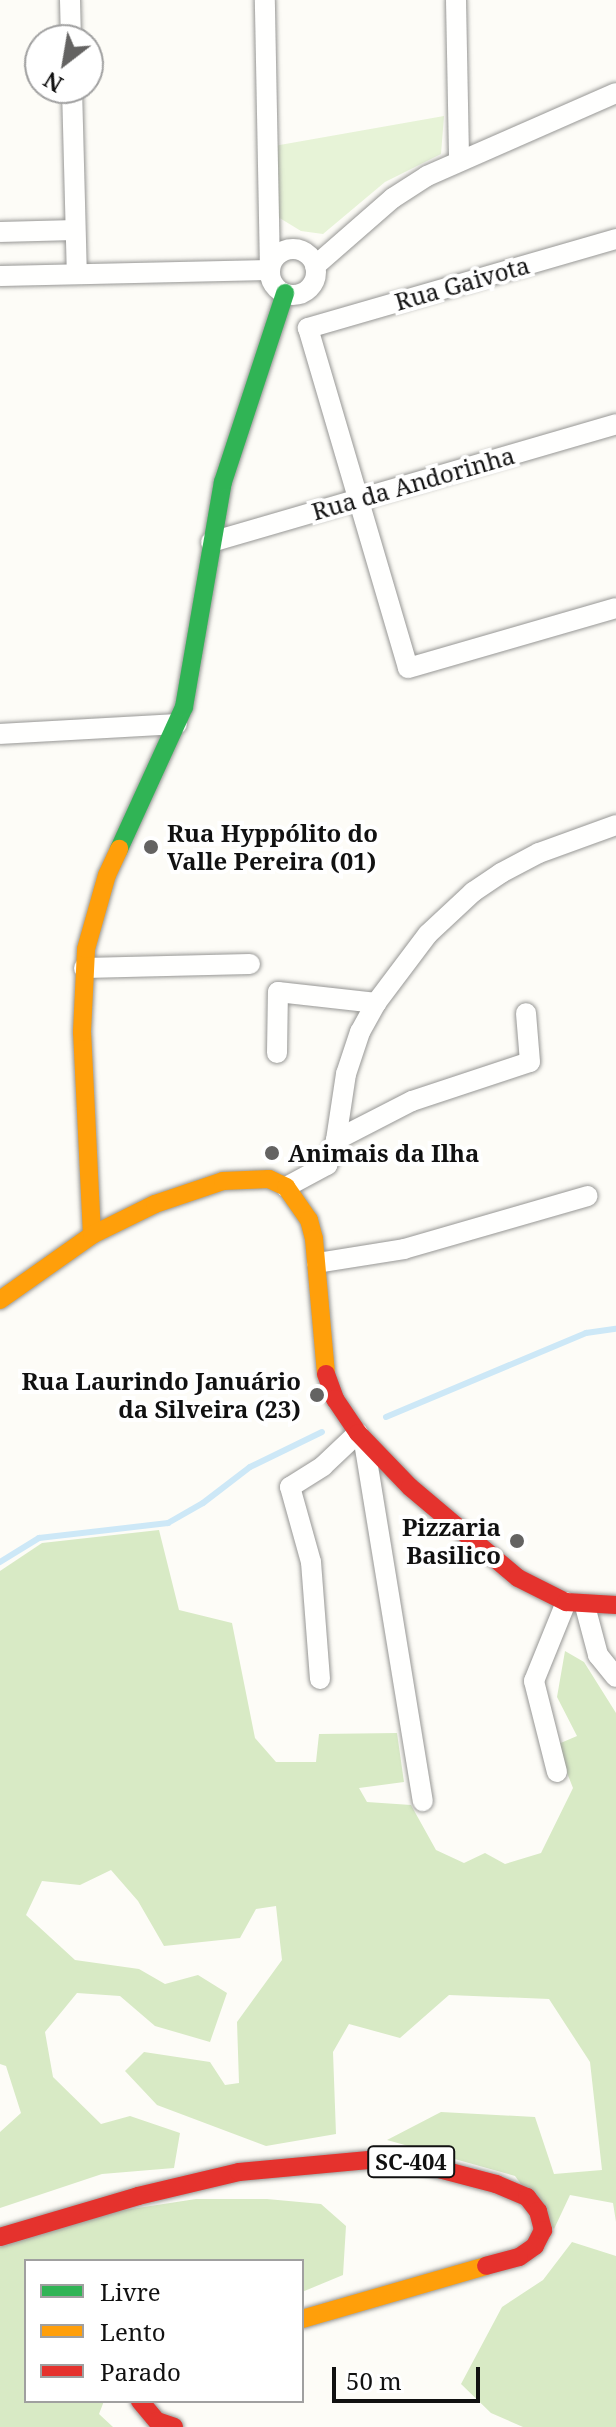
<!DOCTYPE html>
<meta charset="utf-8">
<style>
body{margin:0}
#map{position:relative;width:616px;height:2427px;overflow:hidden;background:#fdfcf7;font-family:"Noto Serif",serif}
div>[style]{position:absolute}
[style*='--x']{left:calc(var(--x)*1px);top:calc(var(--y)*1px);width:calc(var(--w)*1px);rotate:calc(var(--a)*1deg)}
.green>*{inset:0;background:#e7f3d7}
.forest>*{inset:0;background:#d8eac5}
.stream>*{height:6px;margin:-3px;padding:0 3px;transform-origin:3px;border-radius:3px;background:#cde8f7}
.roads{filter:drop-shadow(0 0 2px #979795) drop-shadow(0 0 2px #979795)}
.street>*{height:20px;margin:-10px;padding:0 10px;transform-origin:10px;border-radius:10px;background:#fffffe}
.street>.ring{margin:-10px;padding:0;box-sizing:content-box;background:none;border:20px solid #fffffe;border-radius:50%}
.fast>*{height:18px;margin:-9px;padding:0 9px;transform-origin:9px;border-radius:9px;background:#30b455}
.slow>*{height:18px;margin:-9px;padding:0 9px;transform-origin:9px;border-radius:9px;background:#ff9f0a}
.jam>*{height:18px;margin:-9px;padding:0 9px;transform-origin:9px;border-radius:9px;background:#e5322d}
.dots>*{width:22px;height:22px;translate:-50% -50%;box-sizing:border-box;border:4px solid #fff;border-radius:50%}
span{translate:-50% -50%;white-space:nowrap;text-align:center;line-height:1.15;-webkit-text-stroke:8px #fff;paint-order:stroke}
.shield-label span{padding:2px 6px;background:#fff;border:2px solid;border-radius:6px;-webkit-text-stroke-width:0}
.shield-label{font-size:22px;color:#111;font-weight:700}
.street-label{font-size:24px;color:#111}
.poi-label{font-size:24px;color:#111;font-weight:700}
.left{translate:0 -50%;text-align:left}
.right{translate:-100% -50%;text-align:right}
.legend{position:absolute;left:24px;top:2259px;width:280px;height:144px;box-sizing:border-box;background:#fff;border:2px solid #a0a0a0;margin:0;padding:10px 14px;list-style:none;font-size:24px;color:#111}
.legend li{display:flex;align-items:center;gap:16px;height:40px}
.legend b{width:40px;border:2px solid #a0a0a0}
.north{position:absolute;left:24px;top:24px;width:80px;height:80px;box-sizing:border-box;background:#fff;border:2px solid #a0a0a0;border-radius:50%;rotate:211deg;font-size:22px;font-weight:700;line-height:32px;text-align:center;color:#111}
.north::after{content:'';display:block;margin:auto;width:28px;height:36px;background:#646362;clip-path:polygon(50% 0,100% 100%,50% 72%,0 100%)}
.scale{position:absolute;left:332px;top:2367px;width:148px;height:36px;box-sizing:border-box;border:4px solid #111;border-top:0;padding-left:10px;font-size:24px;line-height:28px;white-space:nowrap;color:#111;-webkit-text-stroke:6px #fff;paint-order:stroke}
</style>
<div id="map">
<div class="green">
<i style="clip-path:polygon(444px 116px,441px 154px,385px 182px,323px 234px,301px 231px,278px 217px,274px 146px)"></i>
</div>
<div class="forest">
<i style="clip-path:polygon(159px 1530px,179px 1610px,232px 1623px,255px 1738px,276px 1762px,316px 1762px,319px 1734px,397px 1733px,404px 1782px,359px 1788px,367px 1802px,411px 1805px,436px 1850px,464px 1863px,485px 1853px,505px 1864px,541px 1853px,573px 1788px,556px 1745px,577px 1736px,557px 1697px,565px 1651px,584px 1662px,616px 1713px,616px 2222px,613px 2203px,570px 2195px,554px 2229px,515px 2176px,387px 2140px,441px 2112px,535px 2117px,554px 2174px,602px 2170px,590px 2062px,549px 1999px,449px 1995px,400px 2038px,349px 2024px,333px 2052px,336px 2134px,266px 2146px,157px 2105px,125px 2071px,144px 2052px,210px 2062px,225px 2085px,239px 2083px,237px 2022px,282px 1960px,276px 1906px,256px 1909px,240px 1938px,164px 1946px,138px 1901px,111px 1870px,80px 1885px,42px 1881px,26px 1915px,75px 1960px,139px 1969px,165px 1984px,198px 1975px,227px 1993px,210px 2042px,155px 2026px,120px 1996px,77px 1993px,45px 2032px,53px 2077px,101px 2124px,130px 2116px,180px 2133px,174px 2168px,102px 2174px,0 2208px,0 2132px,21px 2113px,6px 2066px,0 2064px,0 1571px,42px 1543px)"></i>
<i style="clip-path:polygon(196px 2199px,267px 2199px,321px 2204px,346px 2226px,343px 2275px,302px 2292px,302px 2261px,26px 2261px,26px 2401px,104px 2401px,99px 2414px,113px 2427px,0 2427px,0 2247px,118px 2211px)"></i>
<i style="clip-path:polygon(572px 2242px,616px 2256px,616px 2427px,523px 2427px,491px 2413px,461px 2384px,502px 2307px,543px 2280px)"></i>
</div>
<div class="stream">
<i style="--x:386;--y:1417;--w:217;--a:-22.8"></i>
<i style="--x:586;--y:1333;--w:30;--a:-8"></i>
<i style="--x:0;--y:1562;--w:46;--a:-31.6"></i>
<i style="--x:39;--y:1538;--w:130;--a:-6.6"></i>
<i style="--x:168;--y:1523;--w:40;--a:-29.7"></i>
<i style="--x:203;--y:1503;--w:59;--a:-37.5"></i>
<i style="--x:250;--y:1467;--w:80;--a:-25.9"></i>
</div>
<div class="roads">
<div class="street">
<i style="--x:70;--y:0;--w:40;--a:88.6"></i>
<i style="--x:456;--y:0;--w:161;--a:88.9"></i>
<i style="--x:72;--y:88;--w:186;--a:88.5"></i>
<i style="--x:0;--y:232;--w:75;--a:-1.5"></i>
<i style="--x:616;--y:239;--w:321;--a:163.9"></i>
<i style="--x:308;--y:328;--w:354;--a:73.6"></i>
<i style="--x:408;--y:668;--w:216;--a:-16.1"></i>
<i class="ring" style="left:270px;top:249px;width:26px;height:26px"></i>
<i style="--x:315;--y:266;--w:103;--a:-41.1"></i>
<i style="--x:393;--y:198;--w:40;--a:-32.9"></i>
<i style="--x:427;--y:176;--w:206;--a:-23.7"></i>
<i style="--x:0;--y:276;--w:270;--a:-1.3"></i>
<i style="--x:270;--y:270;--w:270;--a:-91.1"></i>
<i style="--x:211;--y:542;--w:422;--a:-16.2"></i>
<i style="--x:0;--y:734;--w:177;--a:-3.2"></i>
<i style="--x:84;--y:968;--w:166;--a:-1.4"></i>
<i style="--x:277;--y:1053;--w:61;--a:-89.1"></i>
<i style="--x:278;--y:992;--w:99;--a:6.4"></i>
<i style="--x:336;--y:1140;--w:85;--a:-27.2"></i>
<i style="--x:412;--y:1101;--w:124;--a:-18.3"></i>
<i style="--x:530;--y:1062;--w:49;--a:-94.7"></i>
<i style="--x:286;--y:1187;--w:47;--a:-28.2"></i>
<i style="--x:327;--y:1165;--w:27;--a:-70"></i>
<i style="--x:336;--y:1140;--w:67;--a:-81.4"></i>
<i style="--x:346;--y:1074;--w:44;--a:-71.6"></i>
<i style="--x:360;--y:1032;--w:33;--a:-61"></i>
<i style="--x:376;--y:1003;--w:86;--a:-53"></i>
<i style="--x:428;--y:934;--w:62;--a:-43"></i>
<i style="--x:473;--y:892;--w:34;--a:-34"></i>
<i style="--x:501;--y:873;--w:43;--a:-27.8"></i>
<i style="--x:539;--y:853;--w:82;--a:-20"></i>
<i style="--x:317;--y:1263;--w:88;--a:-9.1"></i>
<i style="--x:404;--y:1249;--w:191;--a:-16.1"></i>
<i style="--x:364;--y:1442;--w:364;--a:80.7"></i>
<i style="--x:585;--y:1606;--w:51;--a:75.1"></i>
<i style="--x:598;--y:1655;--w:28;--a:51"></i>
<i style="--x:320;--y:1679;--w:117;--a:-94.4"></i>
<i style="--x:311;--y:1562;--w:78;--a:-105.6"></i>
<i style="--x:290;--y:1487;--w:39;--a:-32"></i>
<i style="--x:323;--y:1466;--w:48;--a:-43.3"></i>
<i style="--x:557;--y:1772;--w:94;--a:-104.2"></i>
<i style="--x:534;--y:1681;--w:85;--a:-67.9"></i>
</div>
<div class="fast">
<i style="--x:119;--y:849;--w:156;--a:-65.4"></i>
<i style="--x:184;--y:707;--w:228;--a:-80.2"></i>
<i style="--x:223;--y:482;--w:199;--a:-71.8"></i>
</div>
<div class="slow">
<i style="--x:92;--y:1235;--w:203;--a:-92.8"></i>
<i style="--x:82;--y:1032;--w:83;--a:-87.2"></i>
<i style="--x:86;--y:949;--w:77;--a:-74.2"></i>
<i style="--x:107;--y:875;--w:29;--a:-65"></i>
<i style="--x:0;--y:1300;--w:113;--a:-35.2"></i>
<i style="--x:92;--y:1235;--w:70;--a:-26.2"></i>
<i style="--x:155;--y:1204;--w:72;--a:-18.7"></i>
<i style="--x:223;--y:1181;--w:46;--a:-2.5"></i>
<i style="--x:269;--y:1179;--w:19;--a:25"></i>
<i style="--x:286;--y:1187;--w:40;--a:55.1"></i>
<i style="--x:309;--y:1220;--w:20;--a:75"></i>
<i style="--x:314;--y:1239;--w:136;--a:84.9"></i>
<i style="--x:302;--y:2319;--w:191;--a:-16.1"></i>
</div>
<div class="jam">
<i style="--x:326;--y:1374;--w:27;--a:70"></i>
<i style="--x:335;--y:1399;--w:41;--a:55.9"></i>
<i style="--x:358;--y:1433;--w:75;--a:46.1"></i>
<i style="--x:410;--y:1487;--w:141;--a:40.1"></i>
<i style="--x:518;--y:1578;--w:54;--a:26.6"></i>
<i style="--x:566;--y:1602;--w:50;--a:3.4"></i>
<i style="--x:0;--y:2237;--w:144;--a:-16.5"></i>
<i style="--x:138;--y:2196;--w:104;--a:-13.4"></i>
<i style="--x:239;--y:2172;--w:141;--a:-5.3"></i>
<i style="--x:379;--y:2159;--w:33;--a:5"></i>
<i style="--x:412;--y:2162;--w:87;--a:14.7"></i>
<i style="--x:496;--y:2184;--w:34;--a:23"></i>
<i style="--x:527;--y:2197;--w:18;--a:52"></i>
<i style="--x:538;--y:2211;--w:20;--a:75"></i>
<i style="--x:543;--y:2230;--w:18;--a:117"></i>
<i style="--x:535;--y:2246;--w:19;--a:145"></i>
<i style="--x:519;--y:2257;--w:34;--a:165"></i>
<i style="--x:140;--y:2401;--w:26;--a:50"></i>
<i style="--x:157;--y:2421;--w:18;--a:19"></i>
</div>
</div>
<div class="dots">
<i style="left:151px;top:847px;background:#646362"></i>
<i style="left:272px;top:1153px;background:#646362"></i>
<i style="left:317px;top:1395px;background:#646362"></i>
<i style="left:517px;top:1541px;background:#646362"></i>
</div>
<div class="shield-label">
<span style="left:411px;top:2162px">SC-404</span>
</div>
<div class="street-label">
<span style="left:462px;top:283px;rotate:-16deg">Rua Gaivota</span>
<span style="left:413px;top:483px;rotate:-16deg">Rua da Andorinha</span>
</div>
<div class="poi-label">
<span class="left" style="left:167px;top:847px">Rua Hyppólito do<br>Valle Pereira (01)</span>
<span class="left" style="left:288px;top:1153px">Animais da Ilha</span>
<span class="right" style="left:301px;top:1395px">Rua Laurindo Januário<br>da Silveira (23)</span>
<span class="right" style="left:501px;top:1541px">Pizzaria<br>Basilico</span>
</div>
<ul class="legend">
<li><b style="height:10px;background:#30b455"></b>Livre</li>
<li><b style="height:10px;background:#ff9f0a"></b>Lento</li>
<li><b style="height:10px;background:#e5322d"></b>Parado</li>
</ul>
<div class="north">N</div>
<div class="scale">50 m</div>
</div>
